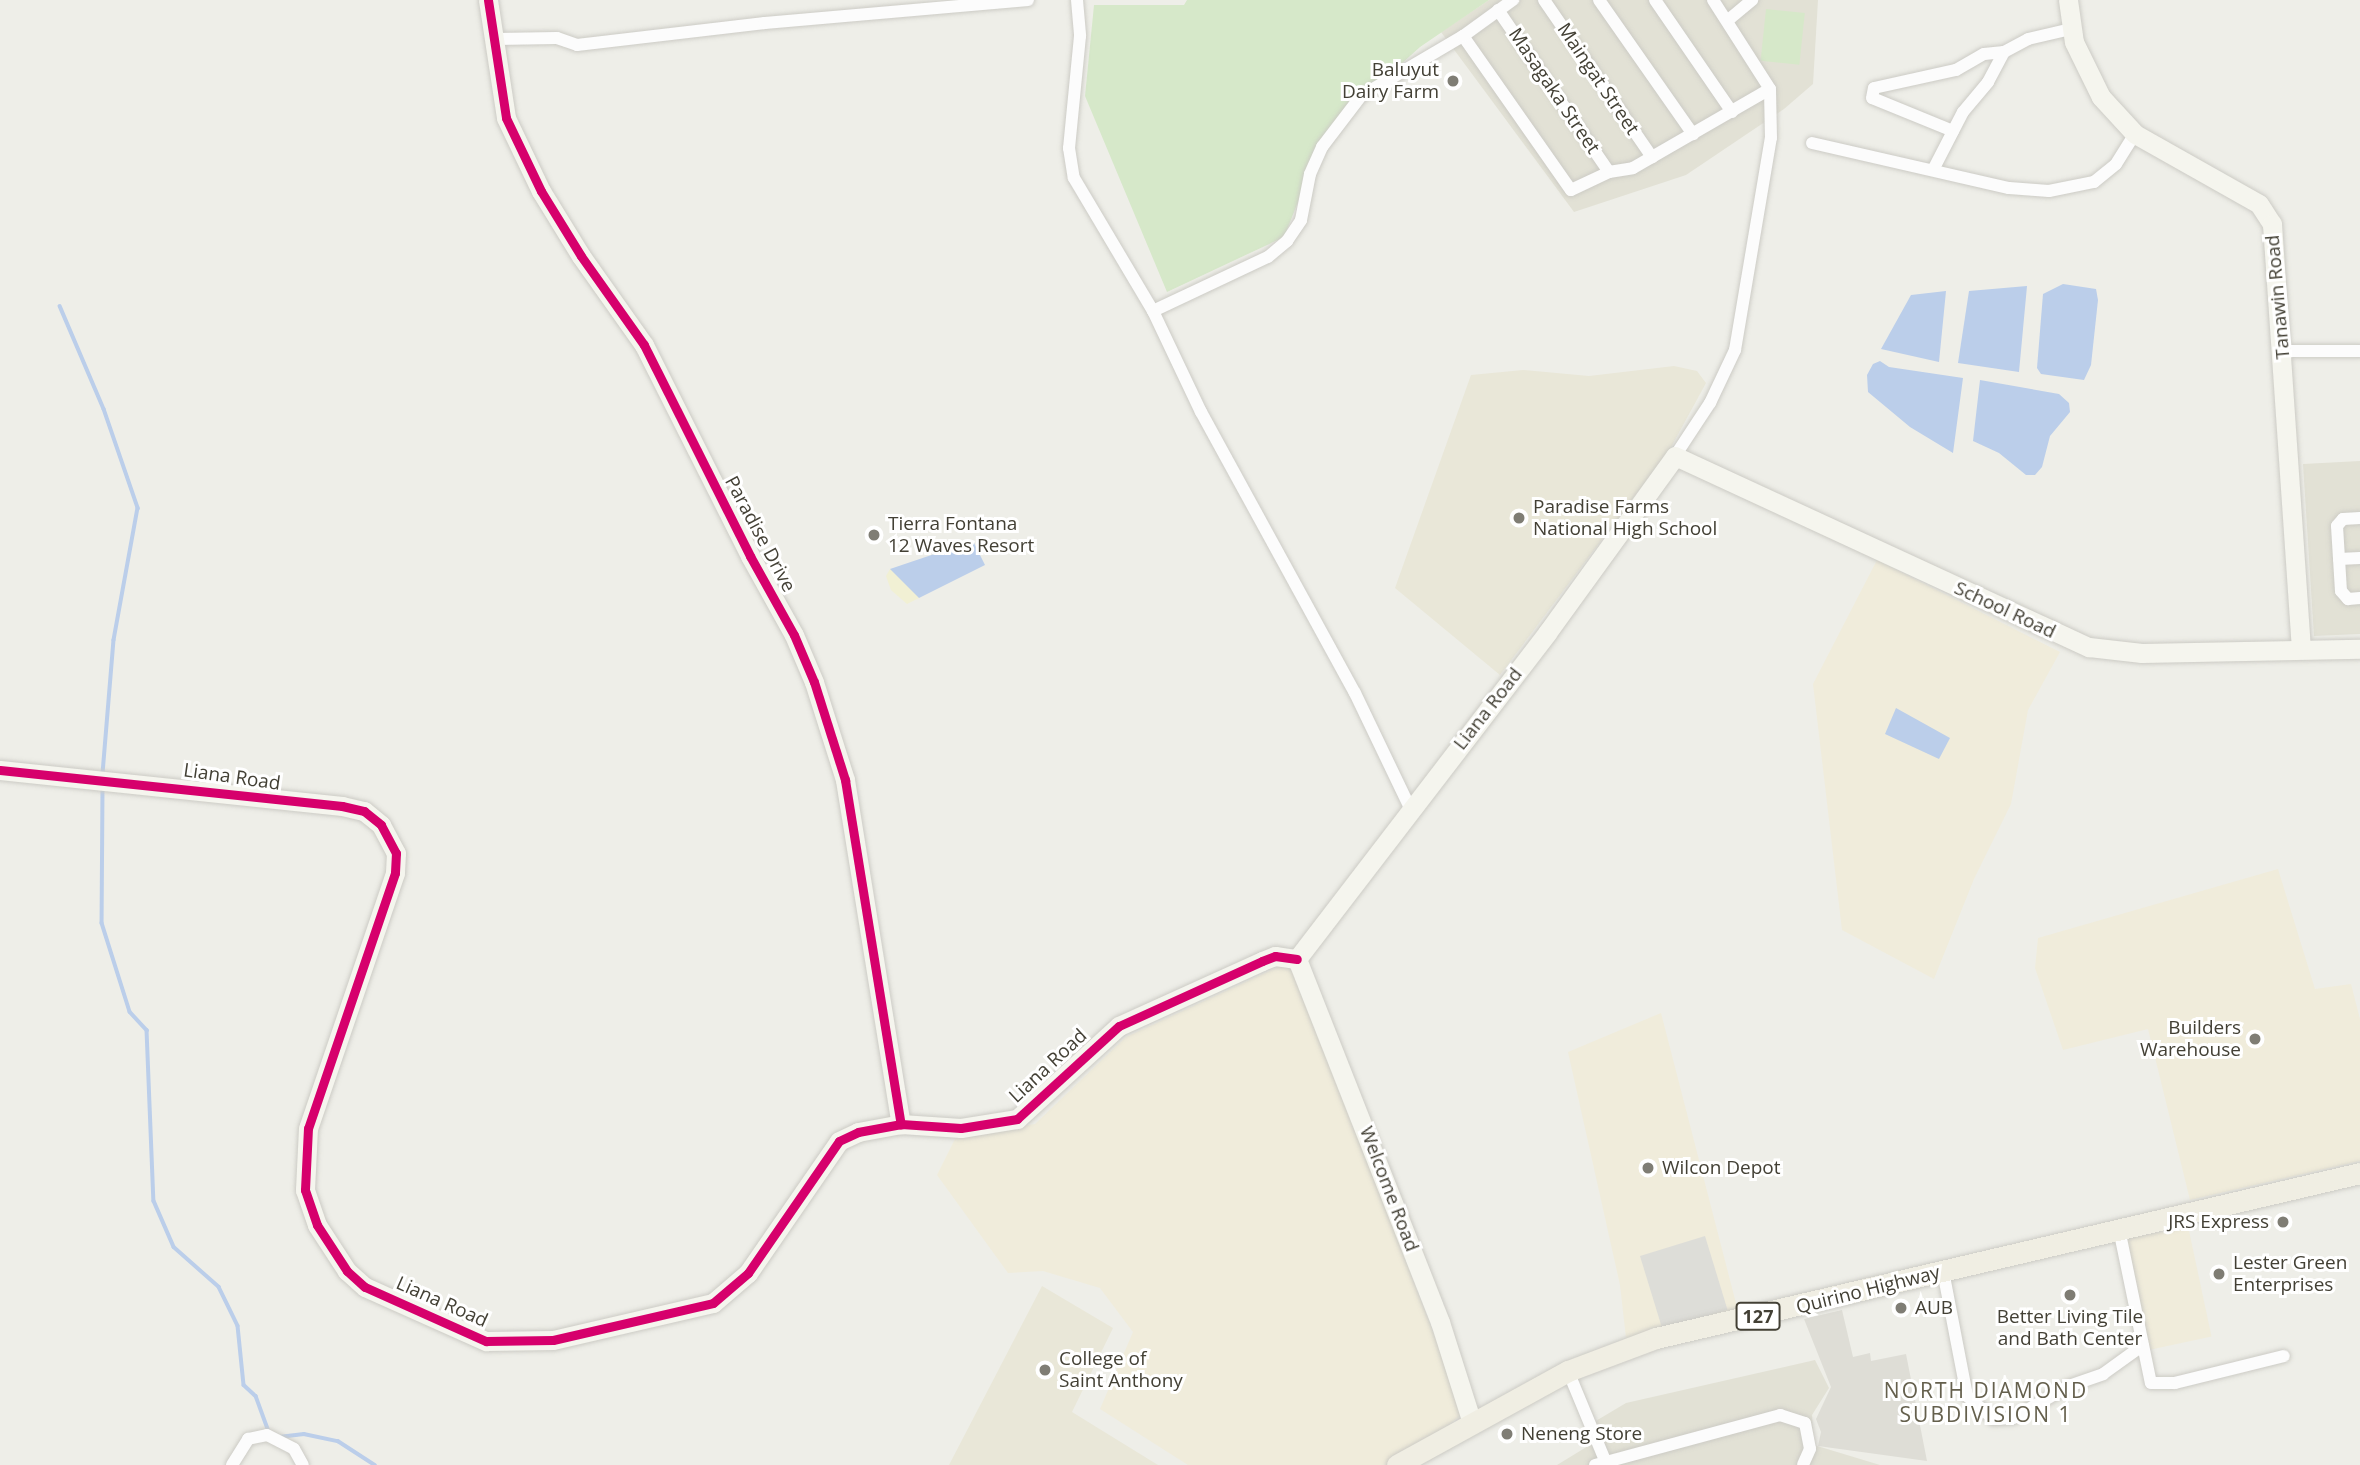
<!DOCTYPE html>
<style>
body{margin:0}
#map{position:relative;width:2360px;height:1465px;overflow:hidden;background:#eeeee8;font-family:"Open Sans",sans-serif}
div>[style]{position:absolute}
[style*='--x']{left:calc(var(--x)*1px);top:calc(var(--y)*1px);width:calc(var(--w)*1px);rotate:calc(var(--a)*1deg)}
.residential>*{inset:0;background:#e2e1d5}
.commercial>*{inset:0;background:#f0ecdb;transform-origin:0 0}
.industrial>*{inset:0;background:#deddd6}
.education>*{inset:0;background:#e9e7d8}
.green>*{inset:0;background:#d6e8c9;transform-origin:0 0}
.sand>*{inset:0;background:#f1f0d4}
.parking>*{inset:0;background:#ddddd8;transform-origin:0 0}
.water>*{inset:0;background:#bbceea}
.stream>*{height:3.5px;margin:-1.75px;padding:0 1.75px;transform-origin:1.75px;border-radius:1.75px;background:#bbceea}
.roads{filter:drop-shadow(0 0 2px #cccbc5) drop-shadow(0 0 2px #cccbc5)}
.street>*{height:12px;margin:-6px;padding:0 6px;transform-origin:6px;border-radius:6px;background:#fcfcfc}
.secondary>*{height:19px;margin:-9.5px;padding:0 9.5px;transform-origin:9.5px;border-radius:9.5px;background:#f5f5ee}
.primary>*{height:21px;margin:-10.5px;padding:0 10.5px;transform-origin:10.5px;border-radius:10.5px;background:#f0eee3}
.cycleway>*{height:9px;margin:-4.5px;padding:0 4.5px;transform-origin:4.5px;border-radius:4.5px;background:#d6006c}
.dots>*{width:19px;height:19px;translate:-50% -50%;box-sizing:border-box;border:4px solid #fff;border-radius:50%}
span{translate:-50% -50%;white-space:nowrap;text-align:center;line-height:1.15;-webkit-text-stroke:6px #fff;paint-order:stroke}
.shield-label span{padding:2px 5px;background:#fff;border:2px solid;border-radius:5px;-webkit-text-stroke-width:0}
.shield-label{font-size:18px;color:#434035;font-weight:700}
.poi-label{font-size:19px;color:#434035}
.right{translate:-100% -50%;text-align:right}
.left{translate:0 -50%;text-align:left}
.street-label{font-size:19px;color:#434035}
.neighbourhood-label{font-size:21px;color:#65604d;letter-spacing:2px}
</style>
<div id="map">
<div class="residential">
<i style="clip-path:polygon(1489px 0,1818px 0,1813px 84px,1784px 109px,1686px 175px,1574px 212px,1441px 32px)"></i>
<i style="clip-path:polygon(2360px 461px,2360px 634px,2314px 636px,2303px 464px)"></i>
<i style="clip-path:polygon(1815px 1360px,1829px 1388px,1812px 1415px,1814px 1445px,1880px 1465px,1557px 1465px,1593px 1443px,1589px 1425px,1626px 1403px)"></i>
</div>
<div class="commercial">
<i style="clip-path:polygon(1877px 560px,2060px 652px,2028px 710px,2011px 804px,1974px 879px,1934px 979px,1842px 930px,1813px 684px)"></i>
<i style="clip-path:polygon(2278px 869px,2315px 989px,2351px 984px,2360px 1019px,2360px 1161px,2190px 1200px,2148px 1029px,2063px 1050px,2035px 968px,2038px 938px)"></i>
<i style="clip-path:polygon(1291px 961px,1464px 1413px,1396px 1465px,1188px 1465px,1100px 1409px,1133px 1332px,1100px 1288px,1043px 1271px,1008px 1273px,937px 1175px,956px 1137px,1035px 1124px,1126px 1037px)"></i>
<i style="clip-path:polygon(1661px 1013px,1738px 1311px,1626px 1338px,1620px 1285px,1568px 1052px)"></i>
<i style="left:2188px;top:1226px;width:113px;height:63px;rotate:78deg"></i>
</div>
<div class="industrial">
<i style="clip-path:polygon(1842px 1310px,1853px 1357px,1870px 1353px,1871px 1361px,1906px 1354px,1927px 1461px,1818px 1446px,1821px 1432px,1816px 1419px,1831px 1387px,1804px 1319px)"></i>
</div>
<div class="education">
<i style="clip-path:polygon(1674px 366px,1697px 371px,1706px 383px,1670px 449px,1500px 675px,1395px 588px,1471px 375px,1523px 370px,1589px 376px)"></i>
<i style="clip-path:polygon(1042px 1286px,1113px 1328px,1072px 1412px,1158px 1465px,949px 1465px)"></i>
</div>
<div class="green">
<i style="clip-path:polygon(1187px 0,1489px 0,1420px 47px,1326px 132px,1284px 237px,1167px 292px,1085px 96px,1094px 5px,1184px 5px)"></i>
<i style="left:1766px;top:9px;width:39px;height:52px;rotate:6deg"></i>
</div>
<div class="sand">
<i style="clip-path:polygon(890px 569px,901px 569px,919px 598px,907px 604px,891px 590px,886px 576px)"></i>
</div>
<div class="parking">
<i style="left:1705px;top:1236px;width:77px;height:68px;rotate:73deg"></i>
</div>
<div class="water">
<i style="clip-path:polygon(2063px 284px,2096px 289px,2098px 300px,2091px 365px,2084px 380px,2041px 374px,2037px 368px,2043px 294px)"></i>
<i style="clip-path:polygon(2027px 286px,2019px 372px,1958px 363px,1969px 291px)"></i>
<i style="clip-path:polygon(1946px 291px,1939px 362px,1881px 349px,1911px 295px)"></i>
<i style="clip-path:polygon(1880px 361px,1889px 367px,1963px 378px,1953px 453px,1910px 427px,1868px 392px,1867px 375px,1873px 364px)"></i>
<i style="clip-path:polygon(1980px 380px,2059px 394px,2069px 403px,2070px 412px,2050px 436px,2042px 467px,2035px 475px,2026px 475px,1999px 453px,1973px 441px)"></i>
<i style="clip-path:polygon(973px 541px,985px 565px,919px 598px,890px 569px)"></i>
<i style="clip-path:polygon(1896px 708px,1950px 738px,1939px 759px,1885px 734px)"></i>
</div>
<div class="stream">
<i style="--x:60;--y:306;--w:112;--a:66.9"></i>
<i style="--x:104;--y:409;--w:105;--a:71"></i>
<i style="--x:138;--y:508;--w:134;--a:100.3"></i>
<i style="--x:114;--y:640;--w:133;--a:94.7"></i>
<i style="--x:103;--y:788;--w:135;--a:90.4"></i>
<i style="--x:102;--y:923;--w:93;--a:72.5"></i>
<i style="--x:130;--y:1012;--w:25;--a:47"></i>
<i style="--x:147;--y:1030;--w:171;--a:87.7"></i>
<i style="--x:154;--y:1201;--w:50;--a:66.5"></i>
<i style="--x:174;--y:1247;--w:60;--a:41.6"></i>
<i style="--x:219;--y:1287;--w:43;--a:64"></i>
<i style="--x:238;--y:1326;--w:59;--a:84.2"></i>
<i style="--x:244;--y:1385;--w:16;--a:43"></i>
<i style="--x:256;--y:1396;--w:38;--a:70"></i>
<i style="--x:279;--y:1437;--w:25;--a:-7"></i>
<i style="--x:304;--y:1434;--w:35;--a:12"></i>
<i style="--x:338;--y:1441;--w:44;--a:33"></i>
</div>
<div class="roads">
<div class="street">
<i style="--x:1077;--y:0;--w:36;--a:85"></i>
<i style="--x:1080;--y:36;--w:113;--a:95.6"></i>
<i style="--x:1069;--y:148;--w:30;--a:81"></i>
<i style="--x:1074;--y:178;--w:155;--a:59.3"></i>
<i style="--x:1153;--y:311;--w:112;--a:64.6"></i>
<i style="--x:1201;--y:412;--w:320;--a:61.3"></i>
<i style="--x:1355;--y:693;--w:130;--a:64.4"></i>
<i style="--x:1544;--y:0;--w:191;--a:55.5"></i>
<i style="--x:1599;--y:0;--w:164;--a:55"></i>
<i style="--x:1655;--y:0;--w:136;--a:55.5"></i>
<i style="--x:1713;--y:0;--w:106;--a:57.4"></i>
<i style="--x:1498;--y:10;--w:196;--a:55.6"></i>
<i style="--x:1727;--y:21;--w:33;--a:-40"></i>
<i style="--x:1463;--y:36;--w:188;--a:55"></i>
<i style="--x:1571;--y:190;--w:42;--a:-25.3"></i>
<i style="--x:1609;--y:172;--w:24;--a:-9"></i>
<i style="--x:1633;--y:168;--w:158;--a:-30"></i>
<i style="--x:496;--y:39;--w:61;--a:-0.9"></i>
<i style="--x:557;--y:38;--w:21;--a:19"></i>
<i style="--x:577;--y:45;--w:189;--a:-6.7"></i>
<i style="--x:765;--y:23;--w:264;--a:-5"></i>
<i style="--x:1953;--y:131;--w:87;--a:-157.8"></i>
<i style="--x:1872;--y:98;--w:10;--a:-79"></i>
<i style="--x:1874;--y:88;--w:84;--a:-12.4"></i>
<i style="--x:1956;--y:70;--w:32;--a:-30"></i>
<i style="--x:1984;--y:54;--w:20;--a:-6"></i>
<i style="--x:2004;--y:52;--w:27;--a:-28"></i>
<i style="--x:2028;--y:39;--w:44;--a:-13.1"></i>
<i style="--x:1812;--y:143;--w:202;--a:12.9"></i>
<i style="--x:2009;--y:188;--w:40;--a:4.3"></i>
<i style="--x:2049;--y:191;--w:46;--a:-11.3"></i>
<i style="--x:2094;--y:182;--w:28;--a:-39"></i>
<i style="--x:2116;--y:164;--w:36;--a:-58"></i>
<i style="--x:1933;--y:170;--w:65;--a:-62.7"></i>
<i style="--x:1963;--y:112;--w:39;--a:-50"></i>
<i style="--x:1988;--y:82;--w:34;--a:-62"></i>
<i style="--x:1153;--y:311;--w:127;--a:-25.2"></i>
<i style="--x:1268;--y:257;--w:25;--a:-40"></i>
<i style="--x:1287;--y:241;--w:25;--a:-56"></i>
<i style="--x:1301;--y:220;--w:47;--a:-78.9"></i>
<i style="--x:1310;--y:174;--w:30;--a:-66"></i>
<i style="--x:1322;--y:147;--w:64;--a:-52.6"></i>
<i style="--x:1361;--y:96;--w:118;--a:-30.5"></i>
<i style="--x:1463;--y:36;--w:62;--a:-35.8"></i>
<i style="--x:2283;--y:351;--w:77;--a:0"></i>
<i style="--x:1675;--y:456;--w:64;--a:-56.6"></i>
<i style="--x:1710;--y:403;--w:59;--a:-64.7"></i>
<i style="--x:1735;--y:350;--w:215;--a:-80.4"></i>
<i style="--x:1771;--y:138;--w:49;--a:-91.2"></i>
<i style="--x:2360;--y:518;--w:17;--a:177"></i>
<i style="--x:2343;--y:519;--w:9;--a:131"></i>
<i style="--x:2337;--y:526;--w:65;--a:86.5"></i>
<i style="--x:2341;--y:591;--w:11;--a:49"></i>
<i style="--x:2348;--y:599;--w:12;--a:-5"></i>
<i style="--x:2339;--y:559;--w:21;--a:-3"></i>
<i style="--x:2119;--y:1229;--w:157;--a:78.3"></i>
<i style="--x:2151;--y:1383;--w:24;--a:0"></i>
<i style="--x:2175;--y:1383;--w:112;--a:-13.9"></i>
<i style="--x:1943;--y:1271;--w:127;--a:79.1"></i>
<i style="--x:1967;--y:1396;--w:35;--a:41"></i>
<i style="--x:1993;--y:1419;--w:20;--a:-3"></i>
<i style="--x:2013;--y:1418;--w:64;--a:-29.7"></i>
<i style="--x:2069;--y:1386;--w:36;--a:-19"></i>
<i style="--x:2103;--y:1374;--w:49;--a:-35.9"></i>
<i style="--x:1568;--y:1371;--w:102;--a:67.5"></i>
<i style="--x:232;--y:1465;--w:31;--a:-58"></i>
<i style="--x:248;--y:1439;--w:19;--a:-12"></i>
<i style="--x:267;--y:1435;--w:30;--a:27"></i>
<i style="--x:294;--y:1449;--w:18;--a:61"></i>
<i style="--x:1595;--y:1465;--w:192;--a:-15.1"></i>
<i style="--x:1780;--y:1415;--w:26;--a:18"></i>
<i style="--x:1805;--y:1423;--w:26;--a:79"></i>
<i style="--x:1810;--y:1449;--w:17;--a:114"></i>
</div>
<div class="secondary">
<i style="--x:488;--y:0;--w:119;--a:81.3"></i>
<i style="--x:506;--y:118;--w:81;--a:64.4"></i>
<i style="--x:541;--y:191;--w:76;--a:58.4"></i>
<i style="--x:581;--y:256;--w:109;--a:54.7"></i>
<i style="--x:644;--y:345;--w:236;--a:63.3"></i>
<i style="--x:750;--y:556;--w:90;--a:60.9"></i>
<i style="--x:794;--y:635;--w:51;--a:66.9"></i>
<i style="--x:814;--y:682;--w:103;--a:72.4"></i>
<i style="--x:845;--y:780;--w:349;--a:80.8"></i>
<i style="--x:2068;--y:0;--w:42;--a:81.9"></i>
<i style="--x:2074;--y:42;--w:61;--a:63.9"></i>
<i style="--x:2101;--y:97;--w:50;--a:47.4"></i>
<i style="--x:2135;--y:134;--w:142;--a:29.4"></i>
<i style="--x:2259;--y:204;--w:24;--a:57"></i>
<i style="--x:2272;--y:224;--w:426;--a:86.1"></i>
<i style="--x:0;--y:770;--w:344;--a:6"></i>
<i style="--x:342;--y:806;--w:23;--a:13"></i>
<i style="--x:364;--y:811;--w:22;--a:39"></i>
<i style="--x:381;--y:825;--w:32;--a:62"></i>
<i style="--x:396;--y:853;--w:20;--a:93"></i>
<i style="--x:395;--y:873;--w:269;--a:108.8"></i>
<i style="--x:308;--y:1128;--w:62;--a:92.8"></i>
<i style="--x:305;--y:1190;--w:37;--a:71"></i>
<i style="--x:317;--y:1225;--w:55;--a:56.9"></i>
<i style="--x:347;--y:1271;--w:24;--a:42"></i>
<i style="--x:365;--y:1287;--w:133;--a:24.1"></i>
<i style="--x:486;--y:1341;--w:67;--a:-0.9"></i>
<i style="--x:553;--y:1340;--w:164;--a:-13"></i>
<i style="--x:713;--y:1303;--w:46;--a:-40.6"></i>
<i style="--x:748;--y:1273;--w:160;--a:-55.4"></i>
<i style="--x:839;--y:1141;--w:21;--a:-25"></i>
<i style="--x:858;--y:1132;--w:44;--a:-10.5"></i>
<i style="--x:901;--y:1124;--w:60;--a:3.8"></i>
<i style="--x:961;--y:1128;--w:57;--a:-9.1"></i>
<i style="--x:1017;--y:1119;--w:138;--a:-42.4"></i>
<i style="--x:1119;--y:1026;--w:157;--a:-24.4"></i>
<i style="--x:1262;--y:961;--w:14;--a:-21"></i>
<i style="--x:1275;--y:956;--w:22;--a:8"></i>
<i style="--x:1297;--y:959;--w:411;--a:-52.5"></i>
<i style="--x:1547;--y:633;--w:218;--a:-54.1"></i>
<i style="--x:1675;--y:456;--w:456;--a:24.8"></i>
<i style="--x:2089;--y:647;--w:53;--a:6.5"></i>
<i style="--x:2142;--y:653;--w:218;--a:-1.1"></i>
<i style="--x:1297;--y:959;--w:390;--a:68.5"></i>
<i style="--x:1440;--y:1322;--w:106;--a:72.4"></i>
</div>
<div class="primary">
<i style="--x:1397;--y:1465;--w:195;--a:-28.8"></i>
<i style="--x:1568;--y:1371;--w:94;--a:-20.6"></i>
<i style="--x:1656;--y:1338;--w:723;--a:-13.19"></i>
</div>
</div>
<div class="cycleway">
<i style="--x:488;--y:0;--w:119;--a:81.3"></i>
<i style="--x:506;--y:118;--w:81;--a:64.4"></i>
<i style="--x:541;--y:191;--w:76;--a:58.4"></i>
<i style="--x:581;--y:256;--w:109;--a:54.7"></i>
<i style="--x:644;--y:345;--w:236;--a:63.3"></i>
<i style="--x:750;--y:556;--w:90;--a:60.9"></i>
<i style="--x:794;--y:635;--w:51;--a:66.9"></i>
<i style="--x:814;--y:682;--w:103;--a:72.4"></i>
<i style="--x:845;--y:780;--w:349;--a:80.8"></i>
<i style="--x:0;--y:770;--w:344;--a:6"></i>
<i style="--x:342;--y:806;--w:23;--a:13"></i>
<i style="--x:364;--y:811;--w:22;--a:39"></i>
<i style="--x:381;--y:825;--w:32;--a:62"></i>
<i style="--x:396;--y:853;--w:20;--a:93"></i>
<i style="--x:395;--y:873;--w:269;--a:108.8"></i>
<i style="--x:308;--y:1128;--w:62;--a:92.8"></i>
<i style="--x:305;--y:1190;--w:37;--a:71"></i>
<i style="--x:317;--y:1225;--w:55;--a:56.9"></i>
<i style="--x:347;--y:1271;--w:24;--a:42"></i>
<i style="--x:365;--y:1287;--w:133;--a:24.1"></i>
<i style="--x:486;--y:1341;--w:67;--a:-0.9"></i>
<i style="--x:553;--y:1340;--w:164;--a:-13"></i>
<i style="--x:713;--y:1303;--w:46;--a:-40.6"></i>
<i style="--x:748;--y:1273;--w:160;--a:-55.4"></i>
<i style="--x:839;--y:1141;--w:21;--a:-25"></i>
<i style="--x:858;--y:1132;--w:44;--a:-10.5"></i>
<i style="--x:901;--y:1124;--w:60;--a:3.8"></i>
<i style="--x:961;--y:1128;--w:57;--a:-9.1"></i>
<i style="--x:1017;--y:1119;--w:138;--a:-42.4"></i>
<i style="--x:1119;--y:1026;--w:157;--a:-24.4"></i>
<i style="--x:1262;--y:961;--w:14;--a:-21"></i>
<i style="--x:1275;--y:956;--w:22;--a:8"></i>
</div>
<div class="dots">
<i style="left:1453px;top:81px;background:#7f7d74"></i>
<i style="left:1519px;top:518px;background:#7f7d74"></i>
<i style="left:874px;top:535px;background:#7f7d74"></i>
<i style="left:2255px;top:1039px;background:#7f7d74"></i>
<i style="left:1648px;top:1168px;background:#7f7d74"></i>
<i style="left:2283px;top:1222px;background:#7f7d74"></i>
<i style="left:2219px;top:1274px;background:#7f7d74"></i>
<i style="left:2070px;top:1295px;background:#7f7d74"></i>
<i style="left:1901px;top:1308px;background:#7f7d74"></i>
<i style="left:1045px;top:1370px;background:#7f7d74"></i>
<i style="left:1507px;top:1434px;background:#7f7d74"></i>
</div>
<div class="shield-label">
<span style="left:1758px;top:1316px">127</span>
</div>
<div class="poi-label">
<span class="right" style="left:1439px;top:81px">Baluyut<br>Dairy Farm</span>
<span class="left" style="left:1533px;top:518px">Paradise Farms<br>National High School</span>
<span class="left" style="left:888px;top:535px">Tierra Fontana<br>12 Waves Resort</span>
<span class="right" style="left:2241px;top:1039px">Builders<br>Warehouse</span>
<span class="left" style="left:1662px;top:1168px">Wilcon Depot</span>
<span class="right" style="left:2269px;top:1222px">JRS Express</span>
<span class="left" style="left:2233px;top:1274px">Lester Green<br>Enterprises</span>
<span class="left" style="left:1915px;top:1308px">AUB</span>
<span style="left:2070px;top:1328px">Better Living Tile<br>and Bath Center</span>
<span class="left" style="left:1059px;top:1370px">College of<br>Saint Anthony</span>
<span class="left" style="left:1521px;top:1434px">Neneng Store</span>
</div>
<div class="street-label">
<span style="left:1598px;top:79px;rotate:56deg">Maingat Street</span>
<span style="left:1554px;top:91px;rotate:56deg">Masagaka Street</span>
<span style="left:2278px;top:297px;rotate:-95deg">Tanawin Road</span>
<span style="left:760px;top:534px;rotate:62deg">Paradise Drive</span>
<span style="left:2005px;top:610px;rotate:25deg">School Road</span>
<span style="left:1488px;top:709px;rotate:-52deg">Liana Road</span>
<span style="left:232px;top:777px;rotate:8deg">Liana Road</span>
<span style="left:1048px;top:1066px;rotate:-43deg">Liana Road</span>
<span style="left:1389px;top:1189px;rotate:69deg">Welcome Road</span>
<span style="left:1868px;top:1290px;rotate:-14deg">Quirino Highway</span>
<span style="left:442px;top:1302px;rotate:24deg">Liana Road</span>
</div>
<div class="neighbourhood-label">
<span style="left:1986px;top:1402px">NORTH DIAMOND<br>SUBDIVISION 1</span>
</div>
</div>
